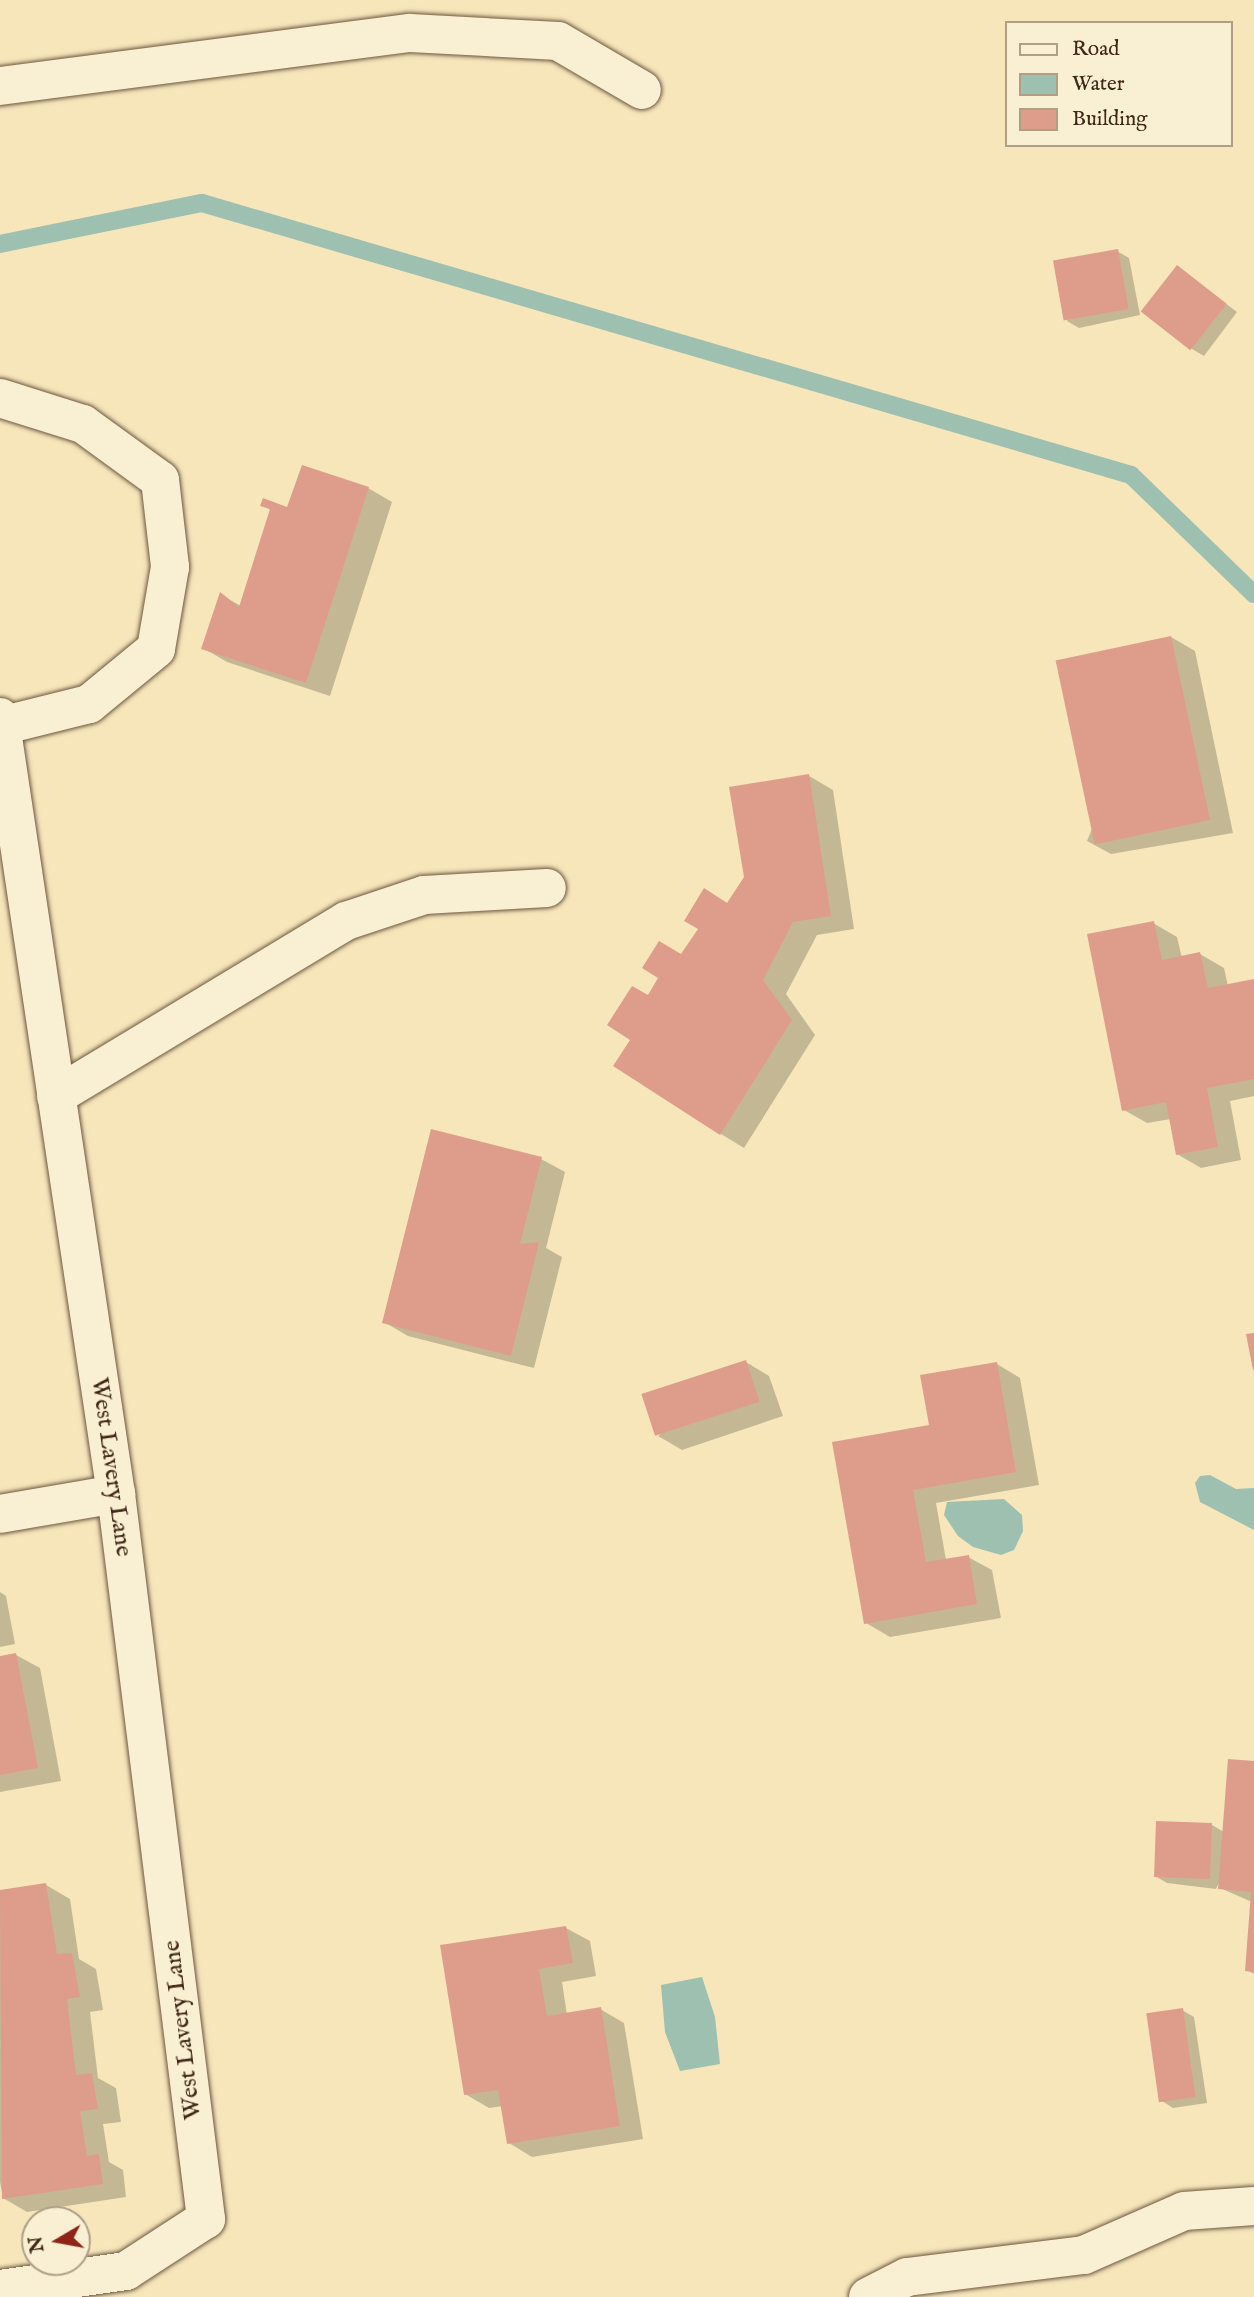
<!DOCTYPE html>
<style>
body{margin:0}
#map{position:relative;width:1254px;height:2297px;overflow:hidden;background:#f6e6ba;font-family:"IM FELL English",serif}
div>[style]{position:absolute}
[style*='--x']{left:calc(var(--x)*1px);top:calc(var(--y)*1px);width:calc(var(--w)*1px);rotate:calc(var(--a)*1deg)}
.water>*{inset:0;background:#9dc0b0}
.shadow>*{inset:0;background:#0003}
.stream>*{height:18px;margin:-9px;padding:0 9px;transform-origin:9px;border-radius:9px;background:#9dc0b0}
.building>*{inset:0;background:#de9d8b;transform-origin:0 0}
.roads{filter:drop-shadow(0 0 2px #6e5740) drop-shadow(0 0 2px #6e5740)}
.minor>*{height:38px;margin:-19px;padding:0 19px;transform-origin:19px;border-radius:19px;background:#f9efd2}
span{translate:-50% -50%;white-space:nowrap;text-align:center;line-height:1.15;-webkit-text-stroke:7px #f9efd2;paint-order:stroke}
.street-label{font-size:24px;color:#412717}
.legend{position:absolute;left:1005px;top:21px;width:228px;height:126px;box-sizing:border-box;background:#f9efd2;border:2px solid #af9f87;margin:0;padding:9px 12px;list-style:none;font-size:21px;color:#412717}
.legend li{display:flex;align-items:center;gap:14px;height:35px}
.legend b{width:35px;border:2px solid #af9f87}
.north{position:absolute;left:21px;top:2206px;width:70px;height:70px;box-sizing:border-box;background:#f9efd2;border:2px solid #af9f87;border-radius:50%;rotate:260deg;font-size:19px;font-weight:700;line-height:28px;text-align:center;color:#412717}
.north::after{content:'';display:block;margin:auto;width:24px;height:32px;background:#8f2418;clip-path:polygon(50% 0,100% 100%,50% 72%,0 100%)}
</style>
<div id="map">
<div class="water">
<i style="clip-path:polygon(1210px 1475px,1236px 1489px,1254px 1488px,1254px 1530px,1200px 1502px,1195px 1483px,1200px 1476px)"></i>
<i style="clip-path:polygon(1004px 1499px,1022px 1515px,1023px 1531px,1014px 1550px,1001px 1555px,973px 1547px,958px 1536px,944px 1515px,947px 1502px)"></i>
<i style="clip-path:polygon(702px 1977px,715px 2017px,720px 2064px,680px 2071px,665px 2032px,661px 1985px)"></i>
</div>
<div class="shadow">
<i style="clip-path:polygon(1117px 251px,1129px 258px,1140px 315px,1079px 328px,1067px 321px)"></i>
<i style="clip-path:polygon(1177px 267px,1237px 312px,1204px 356px,1192px 349px)"></i>
<i style="clip-path:polygon(368px 488px,392px 502px,330px 696px,227px 662px,203px 648px,221px 595px,241px 606px,272px 511px,262px 505px,288px 509px)"></i>
<i style="clip-path:polygon(1171px 637px,1195px 651px,1233px 833px,1111px 854px,1087px 841px)"></i>
<i style="clip-path:polygon(809px 776px,833px 790px,854px 929px,817px 935px,786px 994px,815px 1035px,744px 1148px,721px 1134px,632px 1039px,649px 997px,729px 904px)"></i>
<i style="clip-path:polygon(1153px 923px,1177px 937px,1182px 958px,1200px 954px,1224px 968px,1228px 986px,1254px 981px,1254px 1096px,1230px 1101px,1241px 1160px,1201px 1168px,1177px 1154px,1171px 1119px,1147px 1123px,1124px 1110px)"></i>
<i style="clip-path:polygon(541px 1159px,565px 1172px,546px 1248px,562px 1257px,534px 1368px,408px 1336px,384px 1322px)"></i>
<i style="clip-path:polygon(746px 1362px,769px 1376px,783px 1416px,682px 1450px,658px 1436px)"></i>
<i style="clip-path:polygon(997px 1364px,1020px 1378px,1039px 1485px,936px 1503px,946px 1560px,968px 1557px,992px 1570px,1001px 1618px,890px 1637px,866px 1623px,931px 1427px)"></i>
<i style="clip-path:polygon(0 1592px,6px 1596px,15px 1644px,0 1647px)"></i>
<i style="clip-path:polygon(16px 1655px,40px 1668px,61px 1781px,0 1792px,0 1657px)"></i>
<i style="clip-path:polygon(1254px 1763px,1254px 1974px,1247px 1970px,1252px 1902px,1220px 1888px,1221px 1878px,1216px 1889px,1167px 1883px,1155px 1876px,1212px 1825px,1224px 1832px)"></i>
<i style="clip-path:polygon(46px 1885px,70px 1899px,79px 1959px,96px 1969px,103px 2010px,90px 2012px,98px 2078px,116px 2088px,121px 2122px,103px 2124px,109px 2162px,123px 2170px,126px 2197px,27px 2212px,3px 2198px,0 2182px,0 1892px)"></i>
<i style="clip-path:polygon(566px 1928px,590px 1941px,596px 1976px,562px 1982px,567px 2015px,600px 2009px,624px 2023px,643px 2139px,532px 2157px,509px 2143px,503px 2106px,489px 2108px,465px 2094px,442px 1947px)"></i>
<i style="clip-path:polygon(1182px 2010px,1194px 2017px,1207px 2103px,1173px 2108px,1162px 2101px)"></i>
</div>
<div class="stream">
<i style="--x:0;--y:244;--w:206;--a:-11.5"></i>
<i style="--x:202;--y:203;--w:968;--a:16.32"></i>
<i style="--x:1131;--y:475;--w:171;--a:44.1"></i>
</div>
<div class="building">
<i style="left:1118px;top:249px;width:61px;height:66px;rotate:80deg"></i>
<i style="left:1177px;top:265px;width:63px;height:59px;rotate:38deg"></i>
<i style="clip-path:polygon(302px 465px,369px 487px,306px 683px,201px 649px,220px 592px,239px 607px,270px 509px,260px 506px,263px 498px,287px 507px)"></i>
<i style="left:1171px;top:636px;width:188px;height:118px;rotate:78deg"></i>
<i style="clip-path:polygon(809px 774px,831px 916px,793px 922px,763px 980px,792px 1020px,720px 1135px,613px 1066px,630px 1040px,607px 1025px,632px 986px,648px 995px,658px 978px,642px 968px,659px 941px,681px 954px,698px 929px,684px 921px,704px 888px,727px 903px,744px 877px,729px 787px)"></i>
<i style="clip-path:polygon(1154px 921px,1162px 960px,1200px 952px,1208px 988px,1254px 979px,1254px 1079px,1207px 1088px,1218px 1147px,1176px 1155px,1166px 1102px,1122px 1111px,1087px 934px)"></i>
<i style="clip-path:polygon(431px 1129px,542px 1157px,520px 1244px,539px 1242px,511px 1356px,382px 1323px)"></i>
<i style="clip-path:polygon(1254px 1333px,1254px 1370px,1253px 1370px,1246px 1334px)"></i>
<i style="left:746px;top:1360px;width:44px;height:110px;rotate:72deg"></i>
<i style="clip-path:polygon(997px 1362px,1016px 1472px,913px 1490px,926px 1562px,969px 1555px,977px 1604px,864px 1624px,832px 1442px,929px 1425px,920px 1375px)"></i>
<i style="clip-path:polygon(16px 1653px,38px 1768px,0 1775px,0 1656px)"></i>
<i style="clip-path:polygon(1228px 1759px,1254px 1761px,1254px 1972px,1245px 1971px,1251px 1892px,1218px 1889px)"></i>
<i style="left:1156px;top:1821px;width:56px;height:56px;rotate:2deg"></i>
<i style="clip-path:polygon(46px 1883px,57px 1954px,72px 1953px,80px 1997px,67px 1999px,76px 2075px,92px 2073px,98px 2109px,80px 2111px,87px 2156px,99px 2154px,103px 2184px,2px 2199px,0 1890px)"></i>
<i style="clip-path:polygon(566px 1926px,573px 1963px,539px 1969px,547px 2016px,601px 2007px,620px 2126px,507px 2144px,498px 2090px,464px 2095px,440px 1945px)"></i>
<i style="left:1183px;top:2008px;width:90px;height:37px;rotate:82deg"></i>
</div>
<div class="roads">
<div class="minor">
<i style="--x:0;--y:86;--w:413;--a:-7.4"></i>
<i style="--x:410;--y:33;--w:148;--a:3.1"></i>
<i style="--x:558;--y:41;--w:97;--a:30.3"></i>
<i style="--x:0;--y:398;--w:87;--a:17.4"></i>
<i style="--x:83;--y:424;--w:95;--a:36"></i>
<i style="--x:160;--y:480;--w:88;--a:83.4"></i>
<i style="--x:170;--y:567;--w:83;--a:99.7"></i>
<i style="--x:156;--y:649;--w:87;--a:140.6"></i>
<i style="--x:89;--y:704;--w:91;--a:166"></i>
<i style="--x:0;--y:717;--w:786;--a:81.51"></i>
<i style="--x:116;--y:1494;--w:731;--a:82.92"></i>
<i style="--x:206;--y:2219;--w:95;--a:147"></i>
<i style="--x:126;--y:2271;--w:127;--a:171.9"></i>
<i style="--x:56;--y:1096;--w:339;--a:-31.1"></i>
<i style="--x:346;--y:921;--w:82;--a:-18.4"></i>
<i style="--x:424;--y:895;--w:123;--a:-3.3"></i>
<i style="--x:0;--y:1514;--w:118;--a:-9.8"></i>
<i style="--x:868;--y:2297;--w:44;--a:-27.1"></i>
<i style="--x:907;--y:2277;--w:178;--a:-7.1"></i>
<i style="--x:1084;--y:2255;--w:109;--a:-23.7"></i>
<i style="--x:1184;--y:2211;--w:70;--a:-4.1"></i>
</div>
</div>
<div class="street-label">
<span style="left:111px;top:1467px;rotate:82deg">West Lavery Lane</span>
<span style="left:183px;top:2030px;rotate:-97deg">West Lavery Lane</span>
</div>
<ul class="legend">
<li><b style="height:9px;background:#f9efd2"></b>Road</li>
<li><b style="height:19px;background:#9dc0b0"></b>Water</li>
<li><b style="height:19px;background:#de9d8b"></b>Building</li>
</ul>
<div class="north">N</div>
</div>
